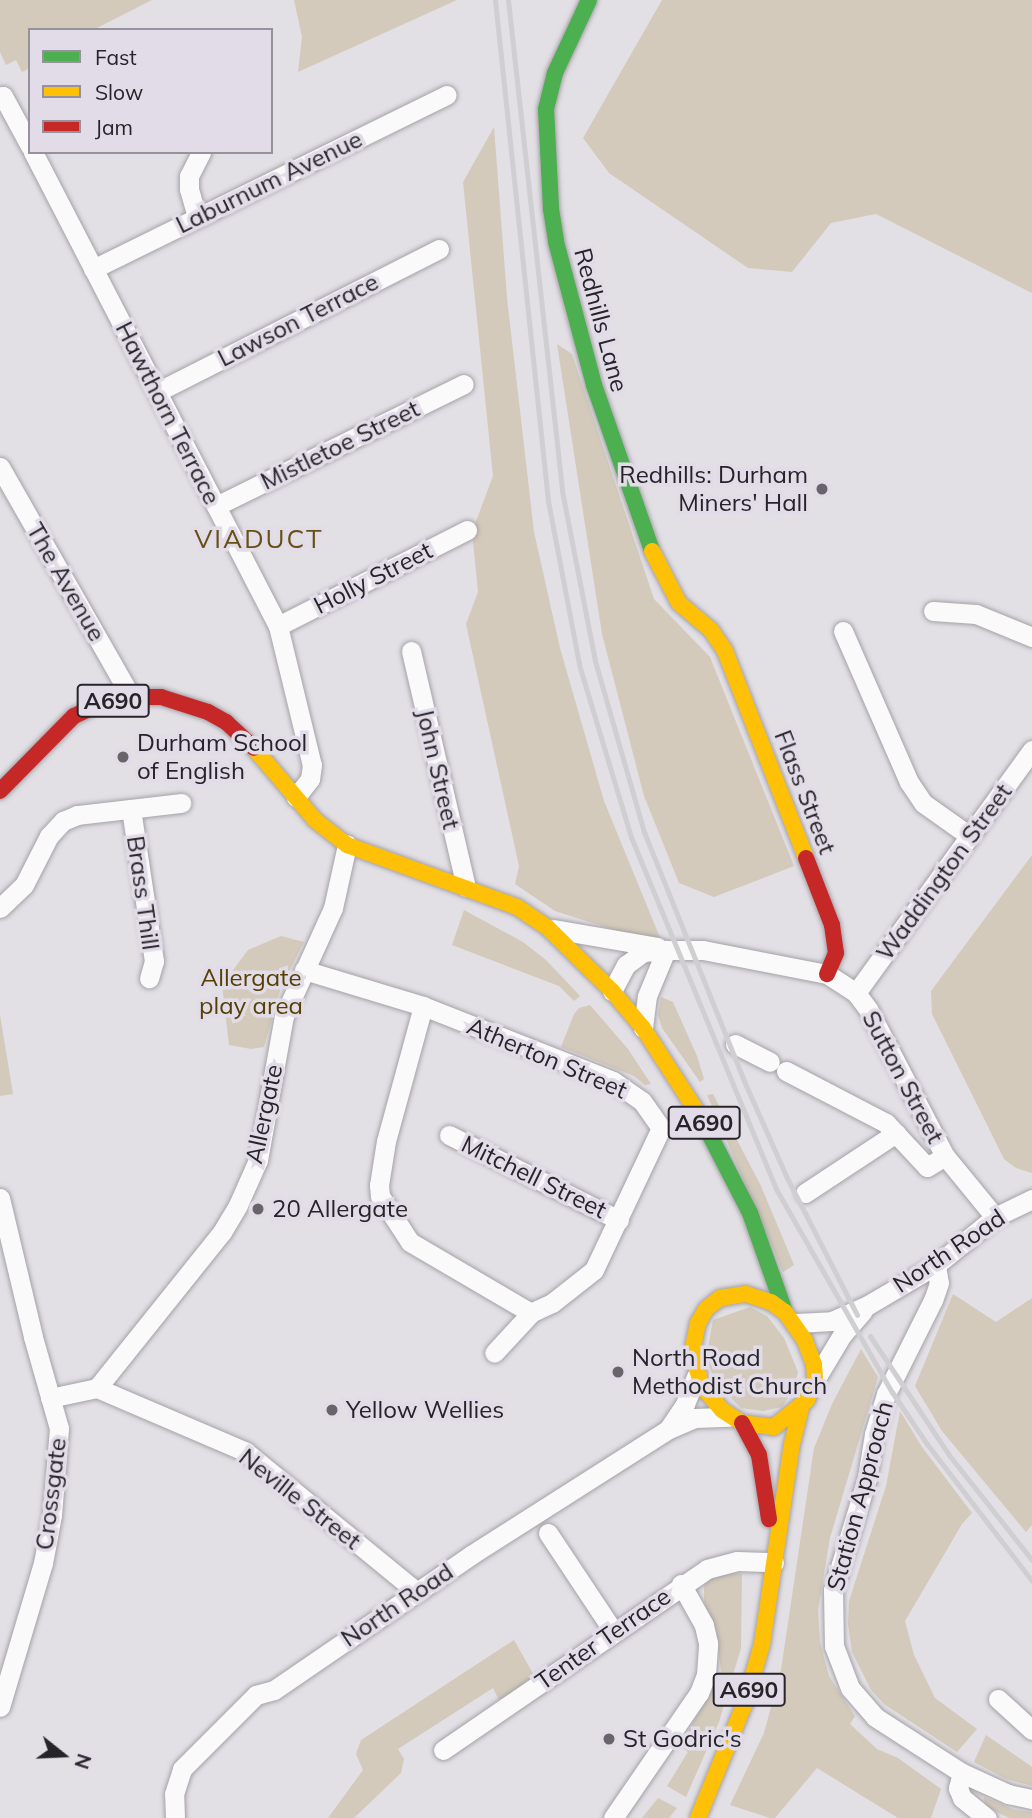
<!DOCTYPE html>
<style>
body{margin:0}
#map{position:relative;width:1032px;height:1818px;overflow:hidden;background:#e2dfe5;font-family:Mulish,sans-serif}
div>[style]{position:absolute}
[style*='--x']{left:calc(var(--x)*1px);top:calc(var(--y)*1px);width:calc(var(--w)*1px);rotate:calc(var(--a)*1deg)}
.green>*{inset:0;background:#d3cabb}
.roads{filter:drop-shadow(0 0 2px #a4a2a7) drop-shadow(0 0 2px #a4a2a7)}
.street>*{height:19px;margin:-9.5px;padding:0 9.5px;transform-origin:9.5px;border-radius:9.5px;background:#fbfafb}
.fast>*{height:16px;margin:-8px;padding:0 8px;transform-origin:8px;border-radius:8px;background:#4caf50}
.slow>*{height:16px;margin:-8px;padding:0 8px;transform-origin:8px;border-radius:8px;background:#ffc107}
.jam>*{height:16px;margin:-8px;padding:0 8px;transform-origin:8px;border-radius:8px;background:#c62828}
.rail>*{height:5px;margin:-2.5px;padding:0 2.5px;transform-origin:2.5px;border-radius:2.5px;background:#cfcfd1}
.dots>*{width:19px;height:19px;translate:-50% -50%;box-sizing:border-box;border:4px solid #e1dce8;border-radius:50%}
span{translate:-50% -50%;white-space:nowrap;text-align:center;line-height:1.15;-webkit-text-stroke:7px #e1dce8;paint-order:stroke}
.shield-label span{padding:2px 5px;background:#e1dce8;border:2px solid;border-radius:5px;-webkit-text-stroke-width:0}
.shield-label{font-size:23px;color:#262428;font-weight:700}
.street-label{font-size:24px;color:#262428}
.poi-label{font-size:24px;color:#262428}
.right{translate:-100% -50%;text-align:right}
.left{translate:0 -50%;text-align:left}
.park-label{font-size:24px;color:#563f00}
.neighbourhood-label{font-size:26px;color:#675015;letter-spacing:2px}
.legend{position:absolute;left:28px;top:28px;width:245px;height:126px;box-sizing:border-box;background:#e1dce8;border:2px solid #96929b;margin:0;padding:9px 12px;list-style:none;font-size:21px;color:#262428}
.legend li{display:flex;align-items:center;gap:14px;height:35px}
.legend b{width:35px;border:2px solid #96929b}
.north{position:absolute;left:28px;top:1720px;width:70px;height:70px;-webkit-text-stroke:5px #e1dce8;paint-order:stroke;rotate:108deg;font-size:19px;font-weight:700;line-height:28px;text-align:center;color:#262428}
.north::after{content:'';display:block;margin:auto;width:24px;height:32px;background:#262428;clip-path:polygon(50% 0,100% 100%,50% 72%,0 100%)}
</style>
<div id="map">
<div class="green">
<i style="clip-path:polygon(0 0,152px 0,93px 30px,30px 30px,30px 68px,22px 72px,16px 60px,6px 65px,0 52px)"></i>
<i style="clip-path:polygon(294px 0,457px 0,298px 72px,302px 37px)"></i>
<i style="clip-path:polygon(662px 0,1032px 0,1032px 293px,876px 214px,831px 223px,792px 272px,748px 268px,609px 173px,583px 138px)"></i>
<i style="clip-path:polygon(494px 127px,507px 298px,534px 532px,560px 648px,604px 801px,661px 940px,630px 935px,555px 911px,515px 884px,519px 866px,466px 624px,478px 592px,472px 532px,493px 476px,463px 182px)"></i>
<i style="clip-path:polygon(557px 344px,572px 354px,654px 599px,710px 657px,794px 866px,714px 897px,679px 883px,644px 796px,602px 634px)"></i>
<i style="clip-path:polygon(1032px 855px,1032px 1173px,1016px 1168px,1004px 1159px,932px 1014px,931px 991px)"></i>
<i style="clip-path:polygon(464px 910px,523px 942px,546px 960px,580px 996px,574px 1001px,559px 986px,452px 945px)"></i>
<i style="clip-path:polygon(281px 936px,304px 942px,281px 987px,264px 1047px,251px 1049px,229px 1045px,222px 985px,248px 950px)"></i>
<i style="clip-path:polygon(661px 997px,673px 1002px,697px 1056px,704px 1079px,700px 1082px,662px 1028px,658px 1015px)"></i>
<i style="clip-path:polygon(590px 1005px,628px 1049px,651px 1084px,645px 1085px,634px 1076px,561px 1047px,574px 1014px,579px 1008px)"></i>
<i style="clip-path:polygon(0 1015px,13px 1094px,0 1096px)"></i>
<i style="clip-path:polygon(713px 1094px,761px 1186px,794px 1265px,783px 1272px,707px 1095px)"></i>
<i style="clip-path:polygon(953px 1294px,996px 1322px,1032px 1298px,1032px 1525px,1026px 1532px,942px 1431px,915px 1386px)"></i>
<i style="clip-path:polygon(750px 1307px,767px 1316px,784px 1338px,798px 1372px,793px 1390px,782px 1407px,763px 1411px,741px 1408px,717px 1384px,706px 1359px,713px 1320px)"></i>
<i style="clip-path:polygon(861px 1349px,878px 1377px,830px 1538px,818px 1610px,820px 1642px,829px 1676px,855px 1716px,850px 1724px,877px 1749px,898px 1758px,941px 1789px,931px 1818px,898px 1818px,817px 1768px,775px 1818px,770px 1818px,730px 1805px,764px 1733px,781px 1670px,814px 1448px,832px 1404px)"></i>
<i style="clip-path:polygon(900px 1411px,922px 1447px,972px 1513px,962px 1524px,905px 1621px,914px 1655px,935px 1698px,977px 1729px,957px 1752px,884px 1704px,871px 1690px,852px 1652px,848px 1624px,849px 1601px,886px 1486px)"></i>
<i style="clip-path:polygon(732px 1573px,742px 1574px,741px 1648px,719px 1722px,686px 1797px,667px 1786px,688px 1752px,680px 1746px,721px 1672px,716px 1628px,704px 1602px,704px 1587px,709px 1578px)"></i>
<i style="clip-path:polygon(514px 1640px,539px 1684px,499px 1700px,493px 1688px,398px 1749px,404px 1759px,401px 1773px,354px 1818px,328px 1818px,363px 1770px,356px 1754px,361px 1740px)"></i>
<i style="clip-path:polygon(986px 1735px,1032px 1767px,1032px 1786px,1006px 1779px,974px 1762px)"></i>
<i style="clip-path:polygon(984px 1797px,1015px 1810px,1032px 1812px,1032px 1818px,1009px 1818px,985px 1806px)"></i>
<i style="clip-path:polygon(658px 1798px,677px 1808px,669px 1818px,642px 1818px)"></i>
</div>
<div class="roads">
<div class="street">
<i style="--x:0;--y:97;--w:3;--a:-18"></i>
<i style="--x:3;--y:96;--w:57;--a:61.6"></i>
<i style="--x:33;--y:152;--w:534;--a:62.67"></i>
<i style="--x:278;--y:626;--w:143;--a:76.3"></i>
<i style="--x:312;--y:765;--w:14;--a:98"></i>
<i style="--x:310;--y:779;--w:23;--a:128"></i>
<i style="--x:197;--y:217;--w:29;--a:-106"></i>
<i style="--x:189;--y:189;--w:13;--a:-90"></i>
<i style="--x:189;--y:176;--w:27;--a:-63"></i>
<i style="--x:93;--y:269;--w:394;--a:-26.2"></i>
<i style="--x:159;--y:391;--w:314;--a:-26.9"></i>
<i style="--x:0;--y:467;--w:265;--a:60.3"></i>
<i style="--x:216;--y:506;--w:276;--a:-26.2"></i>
<i style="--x:933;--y:611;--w:43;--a:4"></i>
<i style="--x:976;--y:614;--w:61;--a:22.3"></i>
<i style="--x:278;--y:626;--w:212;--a:-26.9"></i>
<i style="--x:843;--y:631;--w:165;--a:66.4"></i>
<i style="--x:909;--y:782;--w:25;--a:56"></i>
<i style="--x:923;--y:803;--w:55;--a:35.4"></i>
<i style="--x:411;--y:651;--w:242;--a:76.9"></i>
<i style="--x:131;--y:809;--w:154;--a:81.4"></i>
<i style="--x:154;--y:961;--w:18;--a:106"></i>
<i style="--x:0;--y:908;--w:33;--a:-44"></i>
<i style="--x:24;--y:885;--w:55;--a:-63"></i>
<i style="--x:49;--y:836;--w:21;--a:-47"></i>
<i style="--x:63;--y:821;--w:15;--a:-23"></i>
<i style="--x:77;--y:815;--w:105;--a:-6.6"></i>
<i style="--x:553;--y:929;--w:106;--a:9.8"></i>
<i style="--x:304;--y:970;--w:124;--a:16.8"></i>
<i style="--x:423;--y:1006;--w:204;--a:21.5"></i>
<i style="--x:613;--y:1081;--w:35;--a:35"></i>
<i style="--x:642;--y:1101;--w:33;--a:55"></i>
<i style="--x:661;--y:1128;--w:157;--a:115.3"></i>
<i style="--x:594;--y:1270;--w:53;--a:141.8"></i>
<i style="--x:552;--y:1303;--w:23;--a:155"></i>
<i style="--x:531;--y:1313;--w:54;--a:132.8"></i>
<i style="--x:612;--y:991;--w:30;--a:-62"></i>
<i style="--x:626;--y:965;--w:21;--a:-37"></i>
<i style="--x:643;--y:952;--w:23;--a:-5"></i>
<i style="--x:666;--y:950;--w:37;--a:0"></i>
<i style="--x:703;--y:950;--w:126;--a:11"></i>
<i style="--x:827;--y:974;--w:35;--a:33"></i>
<i style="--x:856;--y:993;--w:20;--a:53"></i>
<i style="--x:868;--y:1009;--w:166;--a:62.4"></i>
<i style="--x:945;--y:1156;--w:79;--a:50.7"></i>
<i style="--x:856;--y:993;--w:300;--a:-54.1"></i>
<i style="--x:423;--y:1006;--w:140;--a:105.3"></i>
<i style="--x:386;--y:1141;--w:45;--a:99"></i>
<i style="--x:379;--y:1185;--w:11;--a:85"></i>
<i style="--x:380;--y:1196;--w:55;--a:56.9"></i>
<i style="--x:410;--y:1242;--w:140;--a:30.4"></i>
<i style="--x:643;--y:1028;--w:32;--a:-83"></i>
<i style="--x:647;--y:996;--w:50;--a:-67.6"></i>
<i style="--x:735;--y:1044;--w:39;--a:27"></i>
<i style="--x:786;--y:1071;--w:113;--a:27.5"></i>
<i style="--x:886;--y:1123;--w:60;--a:47"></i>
<i style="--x:927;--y:1167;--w:21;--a:-31"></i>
<i style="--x:449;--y:1135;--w:190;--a:26.6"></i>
<i style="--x:805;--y:1193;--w:109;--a:-33.4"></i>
<i style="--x:0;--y:1198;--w:143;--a:76.6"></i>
<i style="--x:33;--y:1337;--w:95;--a:74.1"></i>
<i style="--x:59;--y:1428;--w:87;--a:94.6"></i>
<i style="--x:52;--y:1515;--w:49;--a:100.6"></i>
<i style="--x:43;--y:1563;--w:150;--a:106.6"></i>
<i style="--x:936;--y:1265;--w:18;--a:81"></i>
<i style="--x:939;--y:1283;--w:18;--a:109"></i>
<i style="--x:933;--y:1300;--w:105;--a:116.6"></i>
<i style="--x:886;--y:1394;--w:42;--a:106.7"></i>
<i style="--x:874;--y:1434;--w:45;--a:99"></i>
<i style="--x:867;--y:1478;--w:117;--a:106.9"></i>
<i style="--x:833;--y:1590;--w:56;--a:89"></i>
<i style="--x:834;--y:1646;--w:45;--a:69.1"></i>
<i style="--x:850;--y:1688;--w:38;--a:49"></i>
<i style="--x:875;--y:1717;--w:103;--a:32.8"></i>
<i style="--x:962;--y:1773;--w:51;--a:24.5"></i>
<i style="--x:1008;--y:1794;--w:25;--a:12"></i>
<i style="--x:796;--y:1323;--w:36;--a:-3"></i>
<i style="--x:832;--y:1321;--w:39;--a:-24"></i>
<i style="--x:868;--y:1305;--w:79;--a:-30.5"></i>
<i style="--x:936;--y:1265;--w:76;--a:-39.1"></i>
<i style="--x:995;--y:1217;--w:41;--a:-25.9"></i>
<i style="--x:818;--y:1375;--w:47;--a:-59"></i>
<i style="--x:842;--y:1335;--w:32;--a:-49"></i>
<i style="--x:97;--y:1388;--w:162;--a:23.2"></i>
<i style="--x:246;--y:1452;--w:221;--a:39.3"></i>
<i style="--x:50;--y:1398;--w:48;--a:-12"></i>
<i style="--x:97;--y:1388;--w:200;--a:-51.3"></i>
<i style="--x:222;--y:1232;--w:31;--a:-59"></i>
<i style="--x:238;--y:1205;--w:49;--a:-66"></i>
<i style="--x:258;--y:1160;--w:146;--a:-79.8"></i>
<i style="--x:284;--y:1016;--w:119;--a:-65.6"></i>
<i style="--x:333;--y:908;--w:65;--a:-77.5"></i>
<i style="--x:669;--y:1428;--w:29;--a:-56"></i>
<i style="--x:685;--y:1404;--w:31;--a:-68"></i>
<i style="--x:548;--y:1533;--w:118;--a:56.4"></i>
<i style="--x:998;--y:1699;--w:46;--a:42.4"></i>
<i style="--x:443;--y:1750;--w:320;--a:-34.4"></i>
<i style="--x:707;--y:1569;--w:31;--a:-15"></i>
<i style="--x:737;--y:1561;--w:37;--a:2"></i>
<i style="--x:962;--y:1773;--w:16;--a:105"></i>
<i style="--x:958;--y:1788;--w:11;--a:68"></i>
<i style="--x:962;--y:1798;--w:32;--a:39"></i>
<i style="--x:175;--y:1818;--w:24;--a:-92"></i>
<i style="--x:174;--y:1794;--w:26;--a:-72"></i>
<i style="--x:182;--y:1769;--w:105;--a:-45"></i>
<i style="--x:256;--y:1695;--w:19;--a:-16"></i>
<i style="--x:274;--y:1690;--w:239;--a:-34.4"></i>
<i style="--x:471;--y:1555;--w:235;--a:-32.5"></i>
<i style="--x:669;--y:1429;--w:28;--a:-23"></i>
<i style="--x:695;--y:1418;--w:34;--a:-2"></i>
<i style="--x:613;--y:1818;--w:152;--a:-55.5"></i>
<i style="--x:699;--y:1693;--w:19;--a:-69"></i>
<i style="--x:706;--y:1675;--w:32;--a:-86"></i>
<i style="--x:708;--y:1643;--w:18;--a:-103"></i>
<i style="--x:704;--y:1625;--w:47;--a:-119.3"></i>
</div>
<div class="fast">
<i style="--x:589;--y:0;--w:81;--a:115"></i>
<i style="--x:555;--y:73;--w:37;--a:104"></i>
<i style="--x:546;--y:109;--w:100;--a:87.1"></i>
<i style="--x:551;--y:209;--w:33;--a:81"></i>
<i style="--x:556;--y:242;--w:148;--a:75.1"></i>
<i style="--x:594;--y:385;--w:176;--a:70.7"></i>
<i style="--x:701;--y:1118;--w:107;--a:62.7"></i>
<i style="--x:750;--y:1213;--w:105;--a:70.5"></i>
</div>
<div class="slow">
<i style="--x:652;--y:551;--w:59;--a:62.6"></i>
<i style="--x:679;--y:603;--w:42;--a:40.2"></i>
<i style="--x:711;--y:630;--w:25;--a:56"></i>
<i style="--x:725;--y:651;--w:222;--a:68.6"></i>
<i style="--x:254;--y:748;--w:94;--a:49.7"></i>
<i style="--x:315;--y:820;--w:41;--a:38"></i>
<i style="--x:347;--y:845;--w:181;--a:20"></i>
<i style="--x:517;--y:907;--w:37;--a:34"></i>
<i style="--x:548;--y:928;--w:90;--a:44.5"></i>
<i style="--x:612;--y:991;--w:48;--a:50"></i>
<i style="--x:643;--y:1028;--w:107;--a:57.2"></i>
<i style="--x:746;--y:1294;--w:26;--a:18"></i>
<i style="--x:771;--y:1302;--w:17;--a:36"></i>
<i style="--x:785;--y:1312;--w:35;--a:55"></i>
<i style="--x:805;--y:1341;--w:25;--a:69"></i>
<i style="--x:814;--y:1364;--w:16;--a:86"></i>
<i style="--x:815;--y:1380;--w:22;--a:112"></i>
<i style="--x:807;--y:1400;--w:43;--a:140.7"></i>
<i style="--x:774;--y:1427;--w:32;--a:-173"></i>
<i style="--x:742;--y:1423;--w:24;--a:-147"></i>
<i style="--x:722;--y:1410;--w:31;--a:-130"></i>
<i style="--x:702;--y:1386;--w:34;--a:-107"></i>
<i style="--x:692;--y:1353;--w:31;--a:-79"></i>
<i style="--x:698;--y:1323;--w:16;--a:-60"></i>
<i style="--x:706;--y:1309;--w:18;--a:-38"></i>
<i style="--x:720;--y:1298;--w:26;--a:-9"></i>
<i style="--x:698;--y:1818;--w:124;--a:-67.8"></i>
<i style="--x:745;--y:1703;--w:61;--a:-73.9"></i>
<i style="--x:762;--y:1644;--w:202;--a:-81.5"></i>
<i style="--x:792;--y:1444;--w:37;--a:-76"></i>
</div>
<div class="jam">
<i style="--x:0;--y:791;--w:105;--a:-45.4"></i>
<i style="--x:74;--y:716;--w:31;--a:-25"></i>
<i style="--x:102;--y:703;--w:30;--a:-12"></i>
<i style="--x:131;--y:697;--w:30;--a:0"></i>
<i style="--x:161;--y:697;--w:49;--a:17.7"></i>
<i style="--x:208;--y:712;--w:21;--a:29"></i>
<i style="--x:226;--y:722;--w:38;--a:43"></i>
<i style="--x:806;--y:858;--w:72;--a:68.8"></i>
<i style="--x:832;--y:925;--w:28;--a:82"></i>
<i style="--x:836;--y:953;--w:23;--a:113"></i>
<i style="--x:742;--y:1423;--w:36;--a:62"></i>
<i style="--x:759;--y:1455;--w:65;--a:81.1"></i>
</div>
</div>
<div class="rail">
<i style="--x:495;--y:0;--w:504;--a:83.96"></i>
<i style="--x:548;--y:501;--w:170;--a:79.2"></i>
<i style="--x:580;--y:668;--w:177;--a:73.2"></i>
<i style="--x:631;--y:837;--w:381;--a:67.6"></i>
<i style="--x:776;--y:1189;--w:234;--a:60.3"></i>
<i style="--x:892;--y:1392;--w:63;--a:56.1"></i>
<i style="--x:927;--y:1444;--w:173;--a:52.5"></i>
<i style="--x:508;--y:0;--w:494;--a:83.7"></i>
<i style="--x:562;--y:491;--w:173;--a:79"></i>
<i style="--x:595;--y:661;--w:178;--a:74"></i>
<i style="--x:644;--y:832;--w:268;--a:68.1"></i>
<i style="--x:744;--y:1081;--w:104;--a:66.1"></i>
<i style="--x:786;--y:1176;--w:156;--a:62.9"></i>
<i style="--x:870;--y:1336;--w:143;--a:56.4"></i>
<i style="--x:949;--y:1455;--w:134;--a:51.7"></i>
</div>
<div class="dots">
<i style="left:822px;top:489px;background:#68656a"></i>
<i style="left:123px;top:757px;background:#68656a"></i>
<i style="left:258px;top:1209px;background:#68656a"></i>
<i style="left:618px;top:1372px;background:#68656a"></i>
<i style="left:332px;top:1410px;background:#68656a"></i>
<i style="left:609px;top:1739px;background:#68656a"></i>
</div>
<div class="shield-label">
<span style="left:113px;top:701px">A690</span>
<span style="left:704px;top:1123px">A690</span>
<span style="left:749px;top:1690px">A690</span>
</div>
<div class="street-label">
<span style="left:269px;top:182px;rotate:-26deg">Laburnum Avenue</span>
<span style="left:298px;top:320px;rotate:-27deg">Lawson Terrace</span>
<span style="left:601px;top:320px;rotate:75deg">Redhills Lane</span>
<span style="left:168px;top:413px;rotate:63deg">Hawthorn Terrace</span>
<span style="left:340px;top:445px;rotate:-26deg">Mistletoe Street</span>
<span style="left:373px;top:578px;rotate:-27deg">Holly Street</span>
<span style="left:66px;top:582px;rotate:60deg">The Avenue</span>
<span style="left:438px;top:769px;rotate:77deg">John Street</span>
<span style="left:805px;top:792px;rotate:69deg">Flass Street</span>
<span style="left:944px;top:872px;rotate:-54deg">Waddington Street</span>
<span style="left:143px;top:893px;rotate:82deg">Brass Thill</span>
<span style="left:547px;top:1058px;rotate:23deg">Atherton Street</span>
<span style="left:903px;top:1077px;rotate:62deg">Sutton Street</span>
<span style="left:264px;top:1114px;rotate:-78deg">Allergate</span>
<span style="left:534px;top:1177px;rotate:26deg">Mitchell Street</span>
<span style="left:949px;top:1251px;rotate:-34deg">North Road</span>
<span style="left:51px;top:1494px;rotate:-83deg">Crossgate</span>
<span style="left:860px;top:1496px;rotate:-75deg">Station Approach</span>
<span style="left:300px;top:1499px;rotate:38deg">Neville Street</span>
<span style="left:397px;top:1605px;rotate:-34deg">North Road</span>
<span style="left:603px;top:1639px;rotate:-35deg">Tenter Terrace</span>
</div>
<div class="poi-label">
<span class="right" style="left:808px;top:489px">Redhills: Durham<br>Miners' Hall</span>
<span class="left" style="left:137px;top:757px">Durham School<br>of English</span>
<span class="left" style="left:272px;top:1209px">20 Allergate</span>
<span class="left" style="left:632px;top:1372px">North Road<br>Methodist Church</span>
<span class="left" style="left:346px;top:1410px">Yellow Wellies</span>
<span class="left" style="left:623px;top:1739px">St Godric's</span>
</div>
<div class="park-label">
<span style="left:251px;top:992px">Allergate<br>play area</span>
</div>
<div class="neighbourhood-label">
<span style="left:259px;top:539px">VIADUCT</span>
</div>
<ul class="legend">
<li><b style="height:9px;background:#4caf50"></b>Fast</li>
<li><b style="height:9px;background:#ffc107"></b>Slow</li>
<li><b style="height:9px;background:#c62828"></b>Jam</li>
</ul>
<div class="north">N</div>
</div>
